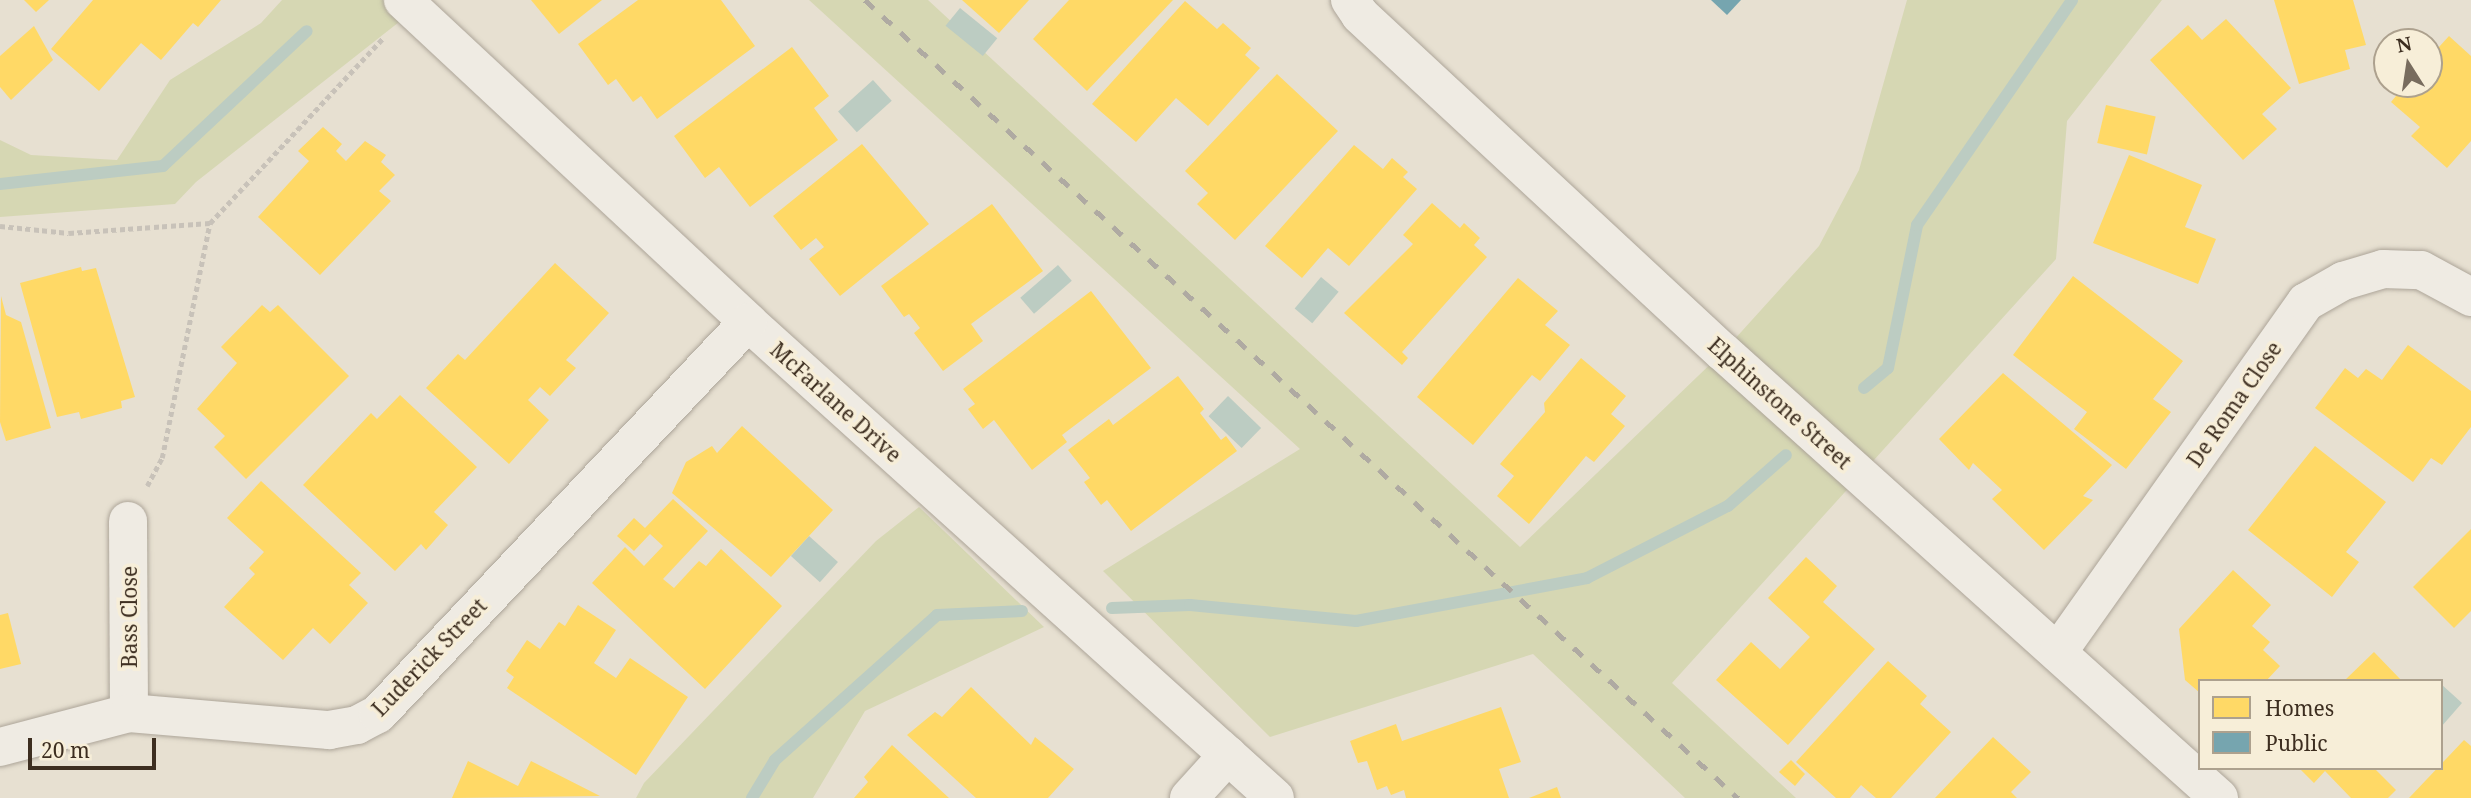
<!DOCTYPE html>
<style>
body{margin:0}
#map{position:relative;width:2471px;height:798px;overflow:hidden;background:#e7e0d1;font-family:"Noto Serif",serif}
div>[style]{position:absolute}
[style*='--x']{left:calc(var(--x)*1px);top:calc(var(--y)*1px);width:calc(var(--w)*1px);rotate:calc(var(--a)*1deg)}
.green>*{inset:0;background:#d6d7b3}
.water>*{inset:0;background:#bcccc2;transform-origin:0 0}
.homes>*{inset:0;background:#ffd966;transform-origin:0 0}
.public>*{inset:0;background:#76a5af}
.stream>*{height:12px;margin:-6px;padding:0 6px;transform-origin:6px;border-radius:6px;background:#bcccc2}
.path>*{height:4.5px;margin-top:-2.25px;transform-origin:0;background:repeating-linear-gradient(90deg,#c8c2b9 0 5px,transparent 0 8.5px)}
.roads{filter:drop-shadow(0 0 2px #ada599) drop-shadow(0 0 2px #ada599)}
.street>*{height:38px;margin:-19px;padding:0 19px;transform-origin:19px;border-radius:19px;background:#efebe3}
.rail>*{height:5px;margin-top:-2.5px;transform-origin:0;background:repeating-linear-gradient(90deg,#afaaa2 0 12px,transparent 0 24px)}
span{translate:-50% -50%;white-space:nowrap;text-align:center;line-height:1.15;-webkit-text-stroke:7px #f7eed8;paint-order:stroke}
.street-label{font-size:21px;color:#3d2e20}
.legend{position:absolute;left:2198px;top:679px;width:245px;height:91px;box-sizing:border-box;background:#f7eed8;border:2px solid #ada18e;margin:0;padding:9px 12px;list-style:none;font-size:21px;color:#3d2e20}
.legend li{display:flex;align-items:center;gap:14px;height:35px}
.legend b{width:35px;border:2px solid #ada18e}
.north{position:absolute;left:2373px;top:28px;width:70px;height:70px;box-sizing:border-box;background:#f7eed8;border:2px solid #ada18e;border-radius:50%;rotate:348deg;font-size:19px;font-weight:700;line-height:28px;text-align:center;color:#3d2e20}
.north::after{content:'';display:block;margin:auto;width:24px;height:32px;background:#786c5e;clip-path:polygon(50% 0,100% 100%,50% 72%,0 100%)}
.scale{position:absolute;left:28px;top:738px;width:128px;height:32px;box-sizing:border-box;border:4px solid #3d2e20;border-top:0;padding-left:9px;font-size:21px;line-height:24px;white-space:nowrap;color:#3d2e20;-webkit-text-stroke:5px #f7eed8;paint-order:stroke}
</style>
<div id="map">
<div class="green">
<i style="clip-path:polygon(282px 0,427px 0,196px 182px,175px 204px,0 217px,0 140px,31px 155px,117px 160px,170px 80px,261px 23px)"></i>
<i style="clip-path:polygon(809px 0,928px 0,1520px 547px,1723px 352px,1819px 246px,1859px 170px,1907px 0,2162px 0,2067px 121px,2056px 259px,1672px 683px,1796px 798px,1685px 798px,1533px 654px,1270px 737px,1103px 571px,1300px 449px)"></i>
<i style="clip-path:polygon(919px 507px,1044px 627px,865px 711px,813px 798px,636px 798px,644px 783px,876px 541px)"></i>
</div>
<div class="water">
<i style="left:960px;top:8px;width:48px;height:23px;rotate:39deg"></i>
<i style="left:873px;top:80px;width:28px;height:47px;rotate:48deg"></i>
<i style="left:1058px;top:265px;width:21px;height:50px;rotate:49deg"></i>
<i style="left:1321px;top:277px;width:23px;height:41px;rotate:40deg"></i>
<i style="left:1228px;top:396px;width:46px;height:28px;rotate:44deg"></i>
<i style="left:809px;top:536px;width:39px;height:27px;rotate:42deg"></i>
<i style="clip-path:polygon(2441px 684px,2462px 703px,2441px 727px)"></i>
</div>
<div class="homes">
<i style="clip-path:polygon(24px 0,49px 0,36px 12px)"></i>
<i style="clip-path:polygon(93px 0,221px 0,198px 27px,193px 23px,161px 60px,141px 43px,99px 91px,51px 49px)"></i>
<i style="clip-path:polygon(531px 0,602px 0,559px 34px)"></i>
<i style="clip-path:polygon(638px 0,721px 0,755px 46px,657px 119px,641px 96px,633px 102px,616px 79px,608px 85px,578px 44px)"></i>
<i style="clip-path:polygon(962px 0,1029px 0,999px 33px)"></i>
<i style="clip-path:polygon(1069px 0,1173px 0,1087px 91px,1033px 39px)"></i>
<i style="clip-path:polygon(2274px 0,2353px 0,2366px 45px,2345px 50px,2350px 69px,2299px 84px)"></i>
<i style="clip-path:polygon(1185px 1px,1217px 29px,1223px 23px,1251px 48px,1245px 55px,1260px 68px,1208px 126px,1176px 98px,1136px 142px,1092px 104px)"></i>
<i style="clip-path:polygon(2226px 19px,2291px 88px,2262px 114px,2277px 129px,2243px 160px,2150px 60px,2188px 25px,2202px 40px)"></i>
<i style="clip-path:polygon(34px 26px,53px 60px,11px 100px,0 87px,0 56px)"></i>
<i style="clip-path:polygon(2449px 36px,2471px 56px,2471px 141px,2447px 168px,2411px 136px,2420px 127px,2391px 102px,2406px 84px,2429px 84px,2429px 58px)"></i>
<i style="clip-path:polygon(792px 47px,829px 96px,814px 108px,838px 140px,750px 207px,719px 167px,705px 178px,674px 136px)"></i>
<i style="clip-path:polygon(1277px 74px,1338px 131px,1235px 240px,1197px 204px,1208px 193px,1185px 171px)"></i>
<i style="left:2106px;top:105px;width:51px;height:39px;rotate:13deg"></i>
<i style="clip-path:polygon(323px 127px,342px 144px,336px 151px,346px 161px,365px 141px,386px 155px,381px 162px,395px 175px,379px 191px,391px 201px,320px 275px,258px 217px,309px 161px,298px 151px)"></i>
<i style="clip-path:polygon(862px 144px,929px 224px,840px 296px,809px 259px,824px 247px,816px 238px,801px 250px,773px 216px)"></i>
<i style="clip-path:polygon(1354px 145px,1383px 169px,1392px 158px,1408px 172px,1403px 177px,1417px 189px,1349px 266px,1328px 248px,1302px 278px,1265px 246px)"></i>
<i style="clip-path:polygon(2129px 155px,2202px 185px,2185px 227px,2216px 239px,2198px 284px,2093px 243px)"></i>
<i style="clip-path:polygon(1432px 203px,1460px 228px,1464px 223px,1480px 238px,1474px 245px,1487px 257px,1402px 352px,1408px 358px,1402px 365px,1344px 313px,1413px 244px,1403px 235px)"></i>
<i style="clip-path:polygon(992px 204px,1043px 271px,971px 324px,983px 341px,943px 371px,914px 333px,920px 328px,909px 314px,904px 317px,881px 286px)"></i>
<i style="clip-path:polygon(555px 263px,609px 313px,566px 360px,576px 368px,550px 396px,540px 387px,528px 400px,549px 420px,509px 464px,426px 388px,458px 354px,465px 360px)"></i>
<i style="clip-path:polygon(81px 267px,82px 271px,96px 268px,135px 397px,121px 401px,122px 408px,81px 419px,79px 412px,57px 417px,20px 283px)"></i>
<i style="clip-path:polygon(2073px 276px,2183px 361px,2153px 399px,2171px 412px,2126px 469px,2074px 429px,2087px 412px,2013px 355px)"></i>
<i style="clip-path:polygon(1518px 278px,1558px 311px,1545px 325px,1570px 345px,1540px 381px,1532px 375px,1473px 445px,1417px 397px)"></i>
<i style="clip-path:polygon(1091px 291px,1151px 368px,1062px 435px,1067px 442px,1032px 470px,994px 420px,983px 429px,968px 409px,975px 404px,963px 389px)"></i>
<i style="clip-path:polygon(1px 296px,6px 315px,21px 322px,51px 428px,6px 441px,0 422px)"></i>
<i style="clip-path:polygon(262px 305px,270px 312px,278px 305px,349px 376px,246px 479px,214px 447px,225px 436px,197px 409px,237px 363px,221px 347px)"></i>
<i style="clip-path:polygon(2408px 345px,2471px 391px,2471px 427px,2442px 465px,2431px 458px,2413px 482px,2315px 408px,2345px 368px,2358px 378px,2366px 369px,2382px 380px)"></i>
<i style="clip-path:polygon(1581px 358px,1626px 396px,1611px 414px,1625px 426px,1594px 462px,1586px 456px,1529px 524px,1497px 496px,1514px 476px,1500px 464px,1545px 412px,1544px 403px)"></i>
<i style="clip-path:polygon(2003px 373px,2112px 465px,2083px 496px,2093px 500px,2044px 550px,1992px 499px,2002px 490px,1973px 463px,1969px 470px,1939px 439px)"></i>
<i style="clip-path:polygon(1178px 376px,1204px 409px,1200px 413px,1221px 440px,1226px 436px,1237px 451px,1131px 531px,1107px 500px,1101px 505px,1084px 482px,1090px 478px,1068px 450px,1109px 419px,1113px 425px)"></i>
<i style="clip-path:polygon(400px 395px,477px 467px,434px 512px,448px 525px,426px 550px,421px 544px,395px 571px,303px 485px,371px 413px,377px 419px)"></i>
<i style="clip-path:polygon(742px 426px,833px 510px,771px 577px,672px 493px,686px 462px,712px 446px,717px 453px)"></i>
<i style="clip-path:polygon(2315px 446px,2386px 502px,2346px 552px,2359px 562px,2332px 597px,2248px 530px)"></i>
<i style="clip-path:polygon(261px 481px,361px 573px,349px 585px,368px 603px,330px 644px,313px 628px,283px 660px,224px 607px,255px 574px,249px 568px,264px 552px,227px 518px)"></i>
<i style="clip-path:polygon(673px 499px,708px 531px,663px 579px,674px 588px,699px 561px,706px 566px,721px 549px,782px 606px,705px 689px,592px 583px,625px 547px,644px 566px,663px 546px,650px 534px,634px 551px,617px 536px,634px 518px,645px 528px)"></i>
<i style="clip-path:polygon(2471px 529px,2471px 611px,2454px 628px,2413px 587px)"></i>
<i style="clip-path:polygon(1806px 557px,1837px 586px,1823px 602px,1875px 649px,1788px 745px,1716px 680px,1751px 642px,1780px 669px,1810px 637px,1768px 598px)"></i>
<i style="clip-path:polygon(2233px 570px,2271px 605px,2252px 626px,2270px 642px,2263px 650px,2280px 666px,2266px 681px,2200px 681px,2200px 693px,2185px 680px,2179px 629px)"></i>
<i style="clip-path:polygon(578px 605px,616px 630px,594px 663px,616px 678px,630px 658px,688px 697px,636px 775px,507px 688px,514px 677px,506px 671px,527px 640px,540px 649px,559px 622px,565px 626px)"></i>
<i style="clip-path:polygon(8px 613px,21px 664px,0 669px,0 615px)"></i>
<i style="clip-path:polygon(2374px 652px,2402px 681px,2344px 681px)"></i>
<i style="clip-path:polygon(1888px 661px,1927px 696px,1920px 704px,1951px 732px,1891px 798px,1876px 798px,1861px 785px,1850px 798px,1836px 798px,1796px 762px)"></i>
<i style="clip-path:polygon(971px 687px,1031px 745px,1035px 737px,1074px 769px,1048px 798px,976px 798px,907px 735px,935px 712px,942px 717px)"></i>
<i style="clip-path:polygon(1501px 707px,1521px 762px,1499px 769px,1509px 798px,1406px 798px,1404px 790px,1391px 795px,1387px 786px,1377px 790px,1367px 761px,1358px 763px,1350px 741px,1396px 724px,1402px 741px)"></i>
<i style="clip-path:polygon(1993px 737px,2031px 772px,2011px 792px,2017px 798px,1935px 798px)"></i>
<i style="clip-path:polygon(2464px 740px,2471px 746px,2471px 798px,2409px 798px)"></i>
<i style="clip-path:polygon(892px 745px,949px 798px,854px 798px,868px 782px,864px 777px)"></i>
<i style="clip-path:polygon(1791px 760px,1805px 774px,1795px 786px,1779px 772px)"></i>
<i style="clip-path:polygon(468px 761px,518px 786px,531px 761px,600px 796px,452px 798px)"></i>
<i style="clip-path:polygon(2299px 768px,2374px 768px,2396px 790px,2388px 798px,2351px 798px,2325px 771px,2314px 783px)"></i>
<i style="clip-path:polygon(1557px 787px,1561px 798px,1529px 798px)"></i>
</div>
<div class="public">
<i style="clip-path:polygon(1711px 0,1741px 0,1727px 15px)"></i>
</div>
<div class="stream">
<i style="--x:0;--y:184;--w:164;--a:-6.3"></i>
<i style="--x:163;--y:166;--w:197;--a:-43.2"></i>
<i style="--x:1864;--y:388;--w:31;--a:-40"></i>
<i style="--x:1888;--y:368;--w:146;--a:-78.5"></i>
<i style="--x:1917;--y:225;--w:273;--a:-55.4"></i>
<i style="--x:1112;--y:608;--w:78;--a:-2.2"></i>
<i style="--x:1190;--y:605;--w:167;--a:5.5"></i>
<i style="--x:1356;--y:621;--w:235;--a:-10.5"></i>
<i style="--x:1587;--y:578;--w:158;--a:-27.1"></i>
<i style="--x:1728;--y:506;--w:77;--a:-41.3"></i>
<i style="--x:752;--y:798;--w:44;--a:-58.8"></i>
<i style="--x:775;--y:760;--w:217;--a:-41.8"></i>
<i style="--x:937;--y:615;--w:85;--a:-2.7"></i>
</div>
<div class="path">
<i style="--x:0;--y:226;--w:69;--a:5.8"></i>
<i style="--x:69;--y:233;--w:141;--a:-4.1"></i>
<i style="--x:147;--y:486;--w:32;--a:-62"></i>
<i style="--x:162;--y:458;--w:240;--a:-78.5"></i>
<i style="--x:210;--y:223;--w:255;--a:-46.9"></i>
</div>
<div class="roads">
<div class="street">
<i style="--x:403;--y:0;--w:472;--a:43"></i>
<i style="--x:748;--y:322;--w:710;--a:42.09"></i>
<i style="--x:1350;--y:0;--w:18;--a:56"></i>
<i style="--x:1360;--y:15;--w:495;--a:42.9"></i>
<i style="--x:1723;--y:352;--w:667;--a:41.96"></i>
<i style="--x:128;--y:521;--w:192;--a:89.7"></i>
<i style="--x:2058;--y:652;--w:429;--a:-54.7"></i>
<i style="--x:2306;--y:302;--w:43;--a:-29.6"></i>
<i style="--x:2343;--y:281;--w:42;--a:-16.7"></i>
<i style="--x:2383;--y:269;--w:38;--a:2"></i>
<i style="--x:2421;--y:270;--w:57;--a:28.4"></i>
<i style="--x:0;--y:747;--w:133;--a:-14.8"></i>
<i style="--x:129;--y:713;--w:201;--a:4.9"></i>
<i style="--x:329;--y:730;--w:28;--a:-10"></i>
<i style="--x:357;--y:725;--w:24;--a:-28"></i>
<i style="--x:378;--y:714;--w:539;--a:-46.65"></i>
<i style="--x:1189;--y:798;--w:58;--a:-47.8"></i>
</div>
</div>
<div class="rail">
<i style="--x:865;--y:0;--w:1183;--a:42.43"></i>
</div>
<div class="street-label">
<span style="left:836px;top:402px;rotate:42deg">McFarlane Drive</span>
<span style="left:1780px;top:403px;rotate:42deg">Elphinstone Street</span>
<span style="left:2234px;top:404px;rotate:-55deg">De Roma Close</span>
<span style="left:129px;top:617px;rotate:-90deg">Bass Close</span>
<span style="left:429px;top:657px;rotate:-46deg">Luderick Street</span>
</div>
<ul class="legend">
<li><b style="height:19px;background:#ffd966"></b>Homes</li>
<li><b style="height:19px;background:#76a5af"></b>Public</li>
</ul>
<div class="north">N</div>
<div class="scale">20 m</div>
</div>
